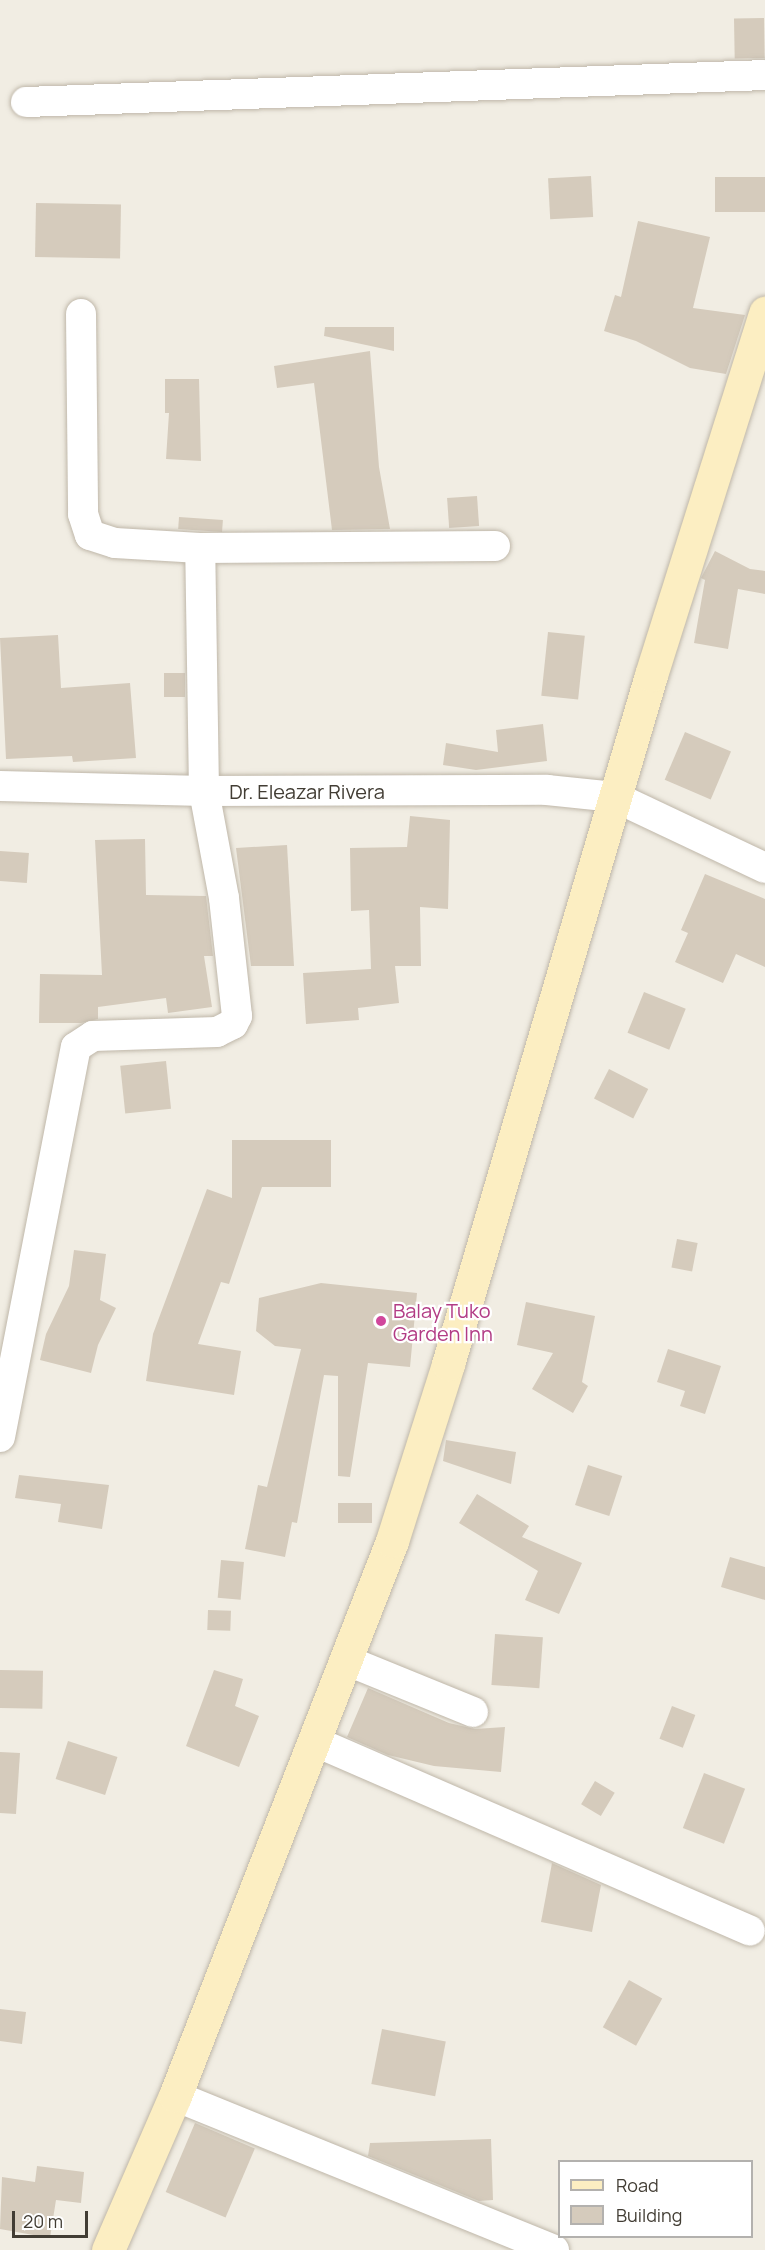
<!DOCTYPE html>
<style>
body{margin:0}
#map{position:relative;width:765px;height:2250px;overflow:hidden;background:#f1ede3;font-family:Manrope,sans-serif}
div>[style]{position:absolute}
[style*='--x']{left:calc(var(--x)*1px);top:calc(var(--y)*1px);width:calc(var(--w)*1px);rotate:calc(var(--a)*1deg)}
.building>*{inset:0;background:#d5cbbc;transform-origin:0 0}
.roads{filter:drop-shadow(0 0 2px #bfb7a9) drop-shadow(0 0 2px #bfb7a9)}
.street>*{height:30px;margin:-15px;padding:0 15px;transform-origin:15px;border-radius:15px;background:#fff}
.secondary>*{height:33px;margin:-16.5px;padding:0 16.5px;transform-origin:16.5px;border-radius:16.5px;background:#fceec2}
.dots>*{width:16px;height:16px;translate:-50% -50%;box-sizing:border-box;border:3px solid #fff;border-radius:50%}
span{translate:-50% -50%;white-space:nowrap;text-align:center;line-height:1.15;-webkit-text-stroke:4.5px #fff;paint-order:stroke}
.street-label{font-size:20px;color:#423d34}
.hotel-label{font-size:20px;color:#b23c85}
.left{translate:0 -50%;text-align:left}
.legend{position:absolute;left:558px;top:2160px;width:195px;height:78px;box-sizing:border-box;background:#fff;border:2px solid #b3b1ae;margin:0;padding:8px 10px;list-style:none;font-size:18px;color:#423d34}
.legend li{display:flex;align-items:center;gap:12px;height:30px}
.legend b{width:30px;border:2px solid #b3b1ae}
.scale{position:absolute;left:12px;top:2211px;width:76px;height:27px;box-sizing:border-box;border:3px solid #423d34;border-top:0;padding-left:8px;font-size:18px;line-height:21px;white-space:nowrap;color:#423d34;-webkit-text-stroke:4px #fff;paint-order:stroke}
</style>
<div id="map">
<div class="building">
<i style="left:764px;top:18px;width:40px;height:30px;rotate:89deg"></i>
<i style="left:591px;top:176px;width:41px;height:43px;rotate:87deg"></i>
<i style="left:715px;top:177px;width:50px;height:35px"></i>
<i style="left:36px;top:203px;width:85px;height:54px;rotate:1deg"></i>
<i style="clip-path:polygon(638px 221px,710px 237px,693px 308px,745px 315px,726px 374px,690px 368px,636px 341px,604px 331px,615px 295px,621px 297px)"></i>
<i style="clip-path:polygon(325px 327px,394px 327px,394px 351px,324px 336px)"></i>
<i style="clip-path:polygon(370px 351px,379px 467px,390px 529px,332px 530px,314px 383px,277px 388px,274px 366px)"></i>
<i style="clip-path:polygon(165px 379px,199px 379px,201px 461px,166px 459px,169px 413px,165px 413px)"></i>
<i style="left:477px;top:496px;width:30px;height:30px;rotate:86deg"></i>
<i style="left:179px;top:517px;width:44px;height:12px;rotate:4deg"></i>
<i style="clip-path:polygon(715px 551px,750px 569px,765px 571px,765px 594px,738px 589px,728px 649px,694px 643px,705px 580px,701px 578px)"></i>
<i style="left:548px;top:632px;width:37px;height:64px;rotate:6deg"></i>
<i style="clip-path:polygon(58px 635px,61px 688px,130px 683px,136px 758px,73px 762px,72px 756px,6px 759px,0 638px)"></i>
<i style="left:185px;top:673px;width:24px;height:21px;rotate:90deg"></i>
<i style="clip-path:polygon(543px 724px,547px 761px,476px 770px,443px 765px,446px 743px,498px 752px,496px 730px)"></i>
<i style="left:685px;top:732px;width:50px;height:52px;rotate:23deg"></i>
<i style="clip-path:polygon(410px 816px,450px 820px,448px 909px,420px 907px,421px 966px,395px 966px,399px 1003px,358px 1008px,359px 1020px,306px 1024px,303px 973px,371px 969px,369px 910px,351px 911px,350px 848px,407px 847px)"></i>
<i style="clip-path:polygon(145px 839px,146px 895px,206px 896px,213px 956px,204px 956px,212px 1007px,168px 1013px,166px 998px,98px 1007px,98px 1019px,81px 1023px,39px 1023px,40px 974px,102px 975px,95px 840px)"></i>
<i style="clip-path:polygon(287px 845px,294px 966px,251px 966px,236px 848px)"></i>
<i style="left:0;top:851px;width:29px;height:30px;rotate:4deg"></i>
<i style="clip-path:polygon(705px 874px,765px 899px,765px 967px,736px 954px,723px 983px,675px 962px,688px 933px,681px 930px)"></i>
<i style="left:644px;top:992px;width:45px;height:44px;rotate:22deg"></i>
<i style="left:166px;top:1061px;width:48px;height:46px;rotate:84deg"></i>
<i style="left:609px;top:1069px;width:44px;height:33px;rotate:27deg"></i>
<i style="clip-path:polygon(232px 1140px,331px 1140px,331px 1187px,262px 1187px,229px 1284px,221px 1282px,198px 1344px,241px 1351px,234px 1395px,146px 1381px,153px 1334px,207px 1189px,232px 1198px)"></i>
<i style="left:677px;top:1239px;width:21px;height:29px;rotate:11deg"></i>
<i style="clip-path:polygon(74px 1250px,106px 1254px,100px 1300px,116px 1308px,98px 1345px,91px 1373px,40px 1360px,46px 1334px,69px 1286px)"></i>
<i style="clip-path:polygon(321px 1283px,417px 1293px,410px 1367px,368px 1363px,350px 1477px,338px 1476px,338px 1376px,324px 1375px,297px 1523px,292px 1522px,285px 1557px,245px 1549px,258px 1485px,267px 1487px,301px 1349px,275px 1346px,256px 1331px,259px 1298px)"></i>
<i style="clip-path:polygon(526px 1302px,595px 1316px,582px 1382px,588px 1386px,573px 1413px,532px 1389px,553px 1353px,517px 1345px)"></i>
<i style="clip-path:polygon(668px 1349px,721px 1366px,705px 1414px,680px 1406px,685px 1391px,657px 1382px)"></i>
<i style="clip-path:polygon(446px 1440px,516px 1452px,511px 1484px,443px 1461px)"></i>
<i style="left:588px;top:1465px;width:36px;height:42px;rotate:18deg"></i>
<i style="clip-path:polygon(19px 1475px,109px 1485px,102px 1529px,58px 1522px,61px 1504px,15px 1498px)"></i>
<i style="clip-path:polygon(477px 1494px,529px 1526px,522px 1537px,582px 1563px,559px 1614px,525px 1600px,538px 1571px,459px 1523px)"></i>
<i style="left:338px;top:1503px;width:34px;height:20px"></i>
<i style="clip-path:polygon(730px 1557px,765px 1567px,765px 1600px,721px 1587px)"></i>
<i style="left:221px;top:1560px;width:23px;height:38px;rotate:5deg"></i>
<i style="left:208px;top:1610px;width:23px;height:20px;rotate:2deg"></i>
<i style="left:495px;top:1634px;width:48px;height:51px;rotate:4deg"></i>
<i style="left:0;top:1670px;width:43px;height:38px;rotate:1deg"></i>
<i style="clip-path:polygon(214px 1670px,243px 1679px,235px 1706px,259px 1716px,239px 1767px,186px 1746px)"></i>
<i style="clip-path:polygon(368px 1688px,449px 1723px,475px 1729px,505px 1727px,501px 1772px,434px 1766px,388px 1755px,347px 1737px)"></i>
<i style="left:672px;top:1706px;width:25px;height:35px;rotate:21deg"></i>
<i style="left:68px;top:1741px;width:52px;height:40px;rotate:18deg"></i>
<i style="clip-path:polygon(0 1752px,20px 1753px,16px 1814px,0 1813px)"></i>
<i style="left:704px;top:1773px;width:44px;height:59px;rotate:21deg"></i>
<i style="left:595px;top:1781px;width:23px;height:27px;rotate:31deg"></i>
<i style="clip-path:polygon(552px 1863px,601px 1885px,592px 1932px,541px 1922px)"></i>
<i style="left:629px;top:1980px;width:38px;height:54px;rotate:29deg"></i>
<i style="clip-path:polygon(0 2009px,26px 2012px,22px 2044px,0 2041px)"></i>
<i style="left:382px;top:2029px;width:65px;height:56px;rotate:11deg"></i>
<i style="left:195px;top:2123px;width:65px;height:75px;rotate:23deg"></i>
<i style="clip-path:polygon(491px 2139px,493px 2200px,479px 2201px,368px 2156px,370px 2143px)"></i>
<i style="clip-path:polygon(37px 2166px,84px 2172px,81px 2203px,56px 2200px,50px 2238px,0 2229px,2px 2177px,35px 2182px)"></i>
</div>
<div class="roads">
<div class="street">
<i style="--x:26;--y:102;--w:739;--a:-2.09"></i>
<i style="--x:81;--y:314;--w:200;--a:89.4"></i>
<i style="--x:83;--y:514;--w:22;--a:72"></i>
<i style="--x:90;--y:535;--w:26;--a:18"></i>
<i style="--x:115;--y:543;--w:85;--a:3.4"></i>
<i style="--x:200;--y:548;--w:295;--a:-0.4"></i>
<i style="--x:0;--y:786;--w:204;--a:1.4"></i>
<i style="--x:204;--y:791;--w:343;--a:-0.2"></i>
<i style="--x:547;--y:790;--w:68;--a:5.9"></i>
<i style="--x:615;--y:797;--w:166;--a:25.3"></i>
<i style="--x:0;--y:1437;--w:397;--a:-79"></i>
<i style="--x:76;--y:1047;--w:20;--a:-33"></i>
<i style="--x:93;--y:1036;--w:124;--a:-1.8"></i>
<i style="--x:217;--y:1032;--w:18;--a:-27"></i>
<i style="--x:233;--y:1024;--w:9;--a:-63"></i>
<i style="--x:237;--y:1016;--w:119;--a:-96.3"></i>
<i style="--x:224;--y:898;--w:109;--a:-100.6"></i>
<i style="--x:204;--y:791;--w:243;--a:-90.9"></i>
<i style="--x:348;--y:1661;--w:135;--a:22.2"></i>
<i style="--x:316;--y:1742;--w:473;--a:23.5"></i>
<i style="--x:175;--y:2096;--w:409;--a:22.1"></i>
</div>
<div class="secondary">
<i style="--x:108;--y:2250;--w:168;--a:-66.5"></i>
<i style="--x:175;--y:2096;--w:596;--a:-68.64"></i>
<i style="--x:392;--y:1541;--w:186;--a:-72.4"></i>
<i style="--x:448;--y:1364;--w:718;--a:-73.58"></i>
<i style="--x:651;--y:675;--w:380;--a:-72.5"></i>
</div>
</div>
<div class="dots">
<i style="left:381px;top:1321px;background:#d1479c"></i>
</div>
<div class="street-label">
<span style="left:307px;top:791px">Dr. Eleazar Rivera</span>
</div>
<div class="hotel-label">
<span class="left" style="left:393px;top:1322px">Balay Tuko<br>Garden Inn</span>
</div>
<ul class="legend">
<li><b style="height:8px;background:#fceec2"></b>Road</li>
<li><b style="height:16px;background:#d5cbbc"></b>Building</li>
</ul>
<div class="scale">20 m</div>
</div>
